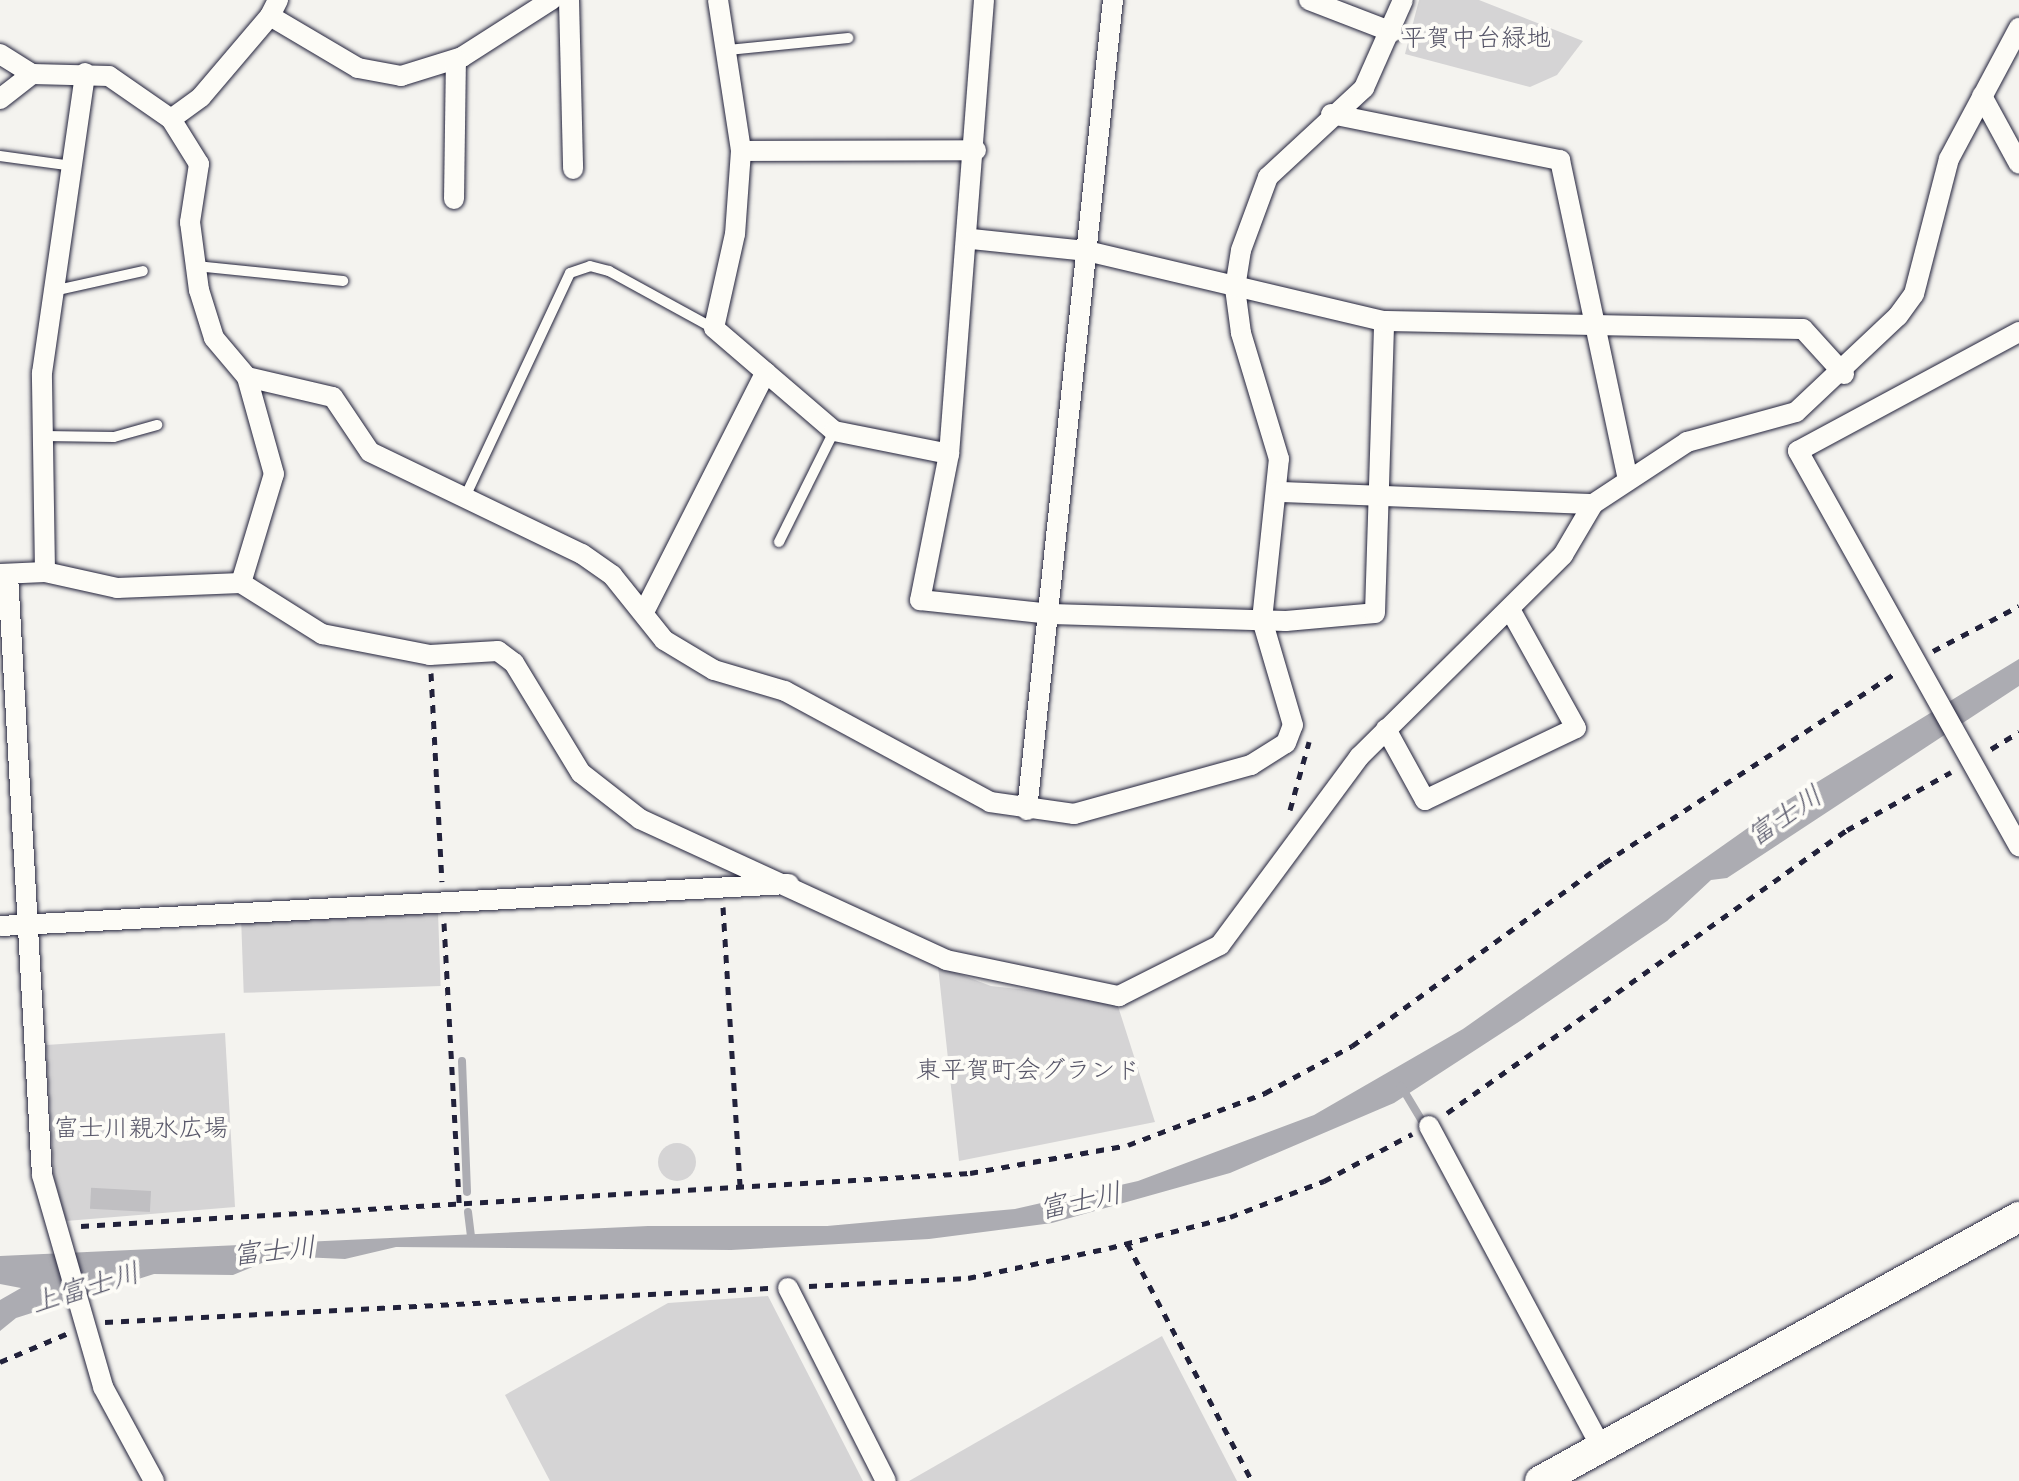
<!DOCTYPE html>
<meta charset="utf-8">
<style>
body{margin:0}
#map{position:relative;width:2019px;height:1481px;overflow:hidden;background:#f4f3ef;font-family:"Shantell Sans","Klee One",sans-serif}
div>[style]{position:absolute}
[style*='--x']{left:calc(var(--x)*1px);top:calc(var(--y)*1px);width:calc(var(--w)*1px);rotate:calc(var(--a)*1deg)}
.green>*{inset:0;background:#d5d4d5;transform-origin:0 0}
.round{border-radius:50%}
.water>*{inset:0;background:#acacb2}
.stream>*{height:8px;margin:-4px;padding:0 4px;transform-origin:4px;border-radius:4px;background:#acacb2}
.building>*{inset:0;background:#c0bfc2;transform-origin:0 0}
.path>*{height:5px;margin-top:-2.5px;transform-origin:0;background:repeating-linear-gradient(90deg,#22223b 0 8px,transparent 0 16px)}
.roads{filter:drop-shadow(0 0 2px #22223b) drop-shadow(0 0 2px #22223b)}
.lane>*{height:10px;margin:-5px;padding:0 5px;transform-origin:5px;border-radius:5px;background:#fdfcf7}
.street>*{height:20px;margin:-10px;padding:0 10px;transform-origin:10px;border-radius:10px;background:#fdfcf7}
.secondary>*{height:30px;margin:-15px;padding:0 15px;transform-origin:15px;border-radius:15px;background:#fdfcf7}
span{translate:-50% -50%;white-space:nowrap;text-align:center;line-height:1.15;-webkit-text-stroke:8px #fdfcf7;paint-order:stroke}
.park-label{font-size:25px;color:#585769}
.water-label{font-size:28px;color:#59596b;font-style:italic}
</style>
<div id="map">
<div class="green">
<i style="clip-path:polygon(1419px 0,1479px 0,1583px 41px,1557px 75px,1530px 87px,1405px 54px)"></i>
<i style="left:438px;top:912px;width:74px;height:197px;rotate:88deg"></i>
<i style="clip-path:polygon(938px 966px,991px 986px,1116px 1000px,1155px 1122px,959px 1161px)"></i>
<i style="clip-path:polygon(225px 1033px,235px 1207px,66px 1221px,54px 1178px,46px 1045px)"></i>
<i class="round" style="left:658px;top:1143px;width:38px;height:38px"></i>
<i style="clip-path:polygon(768px 1296px,863px 1481px,550px 1481px,505px 1395px,668px 1303px)"></i>
<i style="clip-path:polygon(1162px 1336px,1237px 1481px,909px 1481px)"></i>
</div>
<div class="water">
<i style="clip-path:polygon(2019px 659px,2019px 686px,1727px 878px,1711px 880px,1667px 921px,1517px 1023px,1394px 1103px,1230px 1173px,1052px 1223px,929px 1239px,731px 1250px,396px 1247px,345px 1259px,279px 1256px,233px 1275px,154px 1274px,16px 1318px,0 1331px,0 1300px,21px 1288px,0 1284px,0 1256px,648px 1226px,827px 1226px,1015px 1209px,1138px 1181px,1314px 1115px,1463px 1029px,1786px 801px)"></i>
</div>
<div class="stream">
<i style="--x:462;--y:1061;--w:131;--a:87.8"></i>
<i style="--x:1401;--y:1086;--w:41;--a:59"></i>
<i style="--x:468;--y:1212;--w:26;--a:83"></i>
</div>
<div class="building">
<i style="left:151px;top:1191px;width:21px;height:60px;rotate:93deg"></i>
</div>
<div class="path">
<i style="--x:1933;--y:651;--w:97;--a:-27.6"></i>
<i style="--x:431;--y:673;--w:209;--a:87"></i>
<i style="--x:1991;--y:749;--w:33;--a:-31"></i>
<i style="--x:1290;--y:810;--w:71;--a:-74.4"></i>
<i style="--x:723;--y:907;--w:282;--a:86.5"></i>
<i style="--x:444;--y:923;--w:281;--a:86.9"></i>
<i style="--x:1447;--y:1113;--w:490;--a:-35.3"></i>
<i style="--x:1847;--y:830;--w:119;--a:-29.1"></i>
<i style="--x:81;--y:1226;--w:891;--a:-3.41"></i>
<i style="--x:970;--y:1173;--w:160;--a:-10"></i>
<i style="--x:1128;--y:1145;--w:147;--a:-20.8"></i>
<i style="--x:1265;--y:1093;--w:99;--a:-28.4"></i>
<i style="--x:1352;--y:1046;--w:311;--a:-36"></i>
<i style="--x:1604;--y:863;--w:351;--a:-33.1"></i>
<i style="--x:1127;--y:1243;--w:269;--a:62.3"></i>
<i style="--x:809;--y:1286;--w:159;--a:-2.9"></i>
<i style="--x:968;--y:1278;--w:144;--a:-12"></i>
<i style="--x:1109;--y:1248;--w:125;--a:-14.4"></i>
<i style="--x:1230;--y:1217;--w:101;--a:-21"></i>
<i style="--x:1324;--y:1181;--w:100;--a:-28.1"></i>
<i style="--x:105;--y:1322;--w:664;--a:-2.94"></i>
<i style="--x:0;--y:1362;--w:72;--a:-23"></i>
</div>
<div class="roads">
<div class="lane">
<i style="--x:728;--y:50;--w:121;--a:-5.7"></i>
<i style="--x:0;--y:156;--w:67;--a:7.8"></i>
<i style="--x:196;--y:266;--w:148;--a:5.8"></i>
<i style="--x:53;--y:291;--w:92;--a:-12.5"></i>
<i style="--x:44;--y:436;--w:70;--a:0.8"></i>
<i style="--x:114;--y:437;--w:45;--a:-15.6"></i>
<i style="--x:466;--y:495;--w:245;--a:-64.9"></i>
<i style="--x:570;--y:273;--w:21;--a:-19"></i>
<i style="--x:590;--y:266;--w:20;--a:15"></i>
<i style="--x:609;--y:271;--w:119;--a:28.7"></i>
<i style="--x:779;--y:542;--w:124;--a:-63.6"></i>
</div>
<div class="street">
<i style="--x:278;--y:0;--w:18;--a:117"></i>
<i style="--x:270;--y:16;--w:102;--a:30.6"></i>
<i style="--x:358;--y:68;--w:44;--a:10.5"></i>
<i style="--x:401;--y:76;--w:64;--a:-17.3"></i>
<i style="--x:462;--y:57;--w:106;--a:-32.6"></i>
<i style="--x:569;--y:0;--w:169;--a:88.6"></i>
<i style="--x:718;--y:0;--w:153;--a:81.3"></i>
<i style="--x:741;--y:151;--w:235;--a:-0.2"></i>
<i style="--x:984;--y:0;--w:455;--a:94.4"></i>
<i style="--x:949;--y:454;--w:149;--a:101.2"></i>
<i style="--x:920;--y:600;--w:132;--a:6.1"></i>
<i style="--x:1051;--y:614;--w:235;--a:1.7"></i>
<i style="--x:1286;--y:621;--w:89;--a:-5.1"></i>
<i style="--x:1375;--y:613;--w:292;--a:-88.2"></i>
<i style="--x:1309;--y:0;--w:89;--a:21.1"></i>
<i style="--x:0;--y:54;--w:38;--a:32"></i>
<i style="--x:1982;--y:96;--w:77;--a:61.4"></i>
<i style="--x:0;--y:99;--w:41;--a:-38"></i>
<i style="--x:32;--y:74;--w:77;--a:1.5"></i>
<i style="--x:109;--y:76;--w:75;--a:34.7"></i>
<i style="--x:171;--y:119;--w:53;--a:58.1"></i>
<i style="--x:199;--y:164;--w:59;--a:98.8"></i>
<i style="--x:190;--y:222;--w:69;--a:82.5"></i>
<i style="--x:199;--y:290;--w:50;--a:72.6"></i>
<i style="--x:214;--y:338;--w:51;--a:49.8"></i>
<i style="--x:247;--y:377;--w:88;--a:13.1"></i>
<i style="--x:333;--y:397;--w:66;--a:56.1"></i>
<i style="--x:370;--y:452;--w:235;--a:25.7"></i>
<i style="--x:582;--y:554;--w:37;--a:35"></i>
<i style="--x:612;--y:575;--w:83;--a:51.3"></i>
<i style="--x:664;--y:640;--w:58;--a:31"></i>
<i style="--x:714;--y:670;--w:74;--a:16.5"></i>
<i style="--x:785;--y:691;--w:233;--a:28.4"></i>
<i style="--x:990;--y:802;--w:85;--a:8.1"></i>
<i style="--x:1074;--y:814;--w:184;--a:-15.5"></i>
<i style="--x:1251;--y:765;--w:41;--a:-32.2"></i>
<i style="--x:1286;--y:743;--w:19;--a:-69"></i>
<i style="--x:1293;--y:725;--w:109;--a:-106.4"></i>
<i style="--x:1262;--y:620;--w:162;--a:-84"></i>
<i style="--x:1279;--y:459;--w:132;--a:-106.8"></i>
<i style="--x:1241;--y:333;--w:45;--a:-97.6"></i>
<i style="--x:1235;--y:288;--w:38;--a:-81"></i>
<i style="--x:1241;--y:250;--w:78;--a:-69.7"></i>
<i style="--x:1268;--y:177;--w:131;--a:-42.8"></i>
<i style="--x:1364;--y:88;--w:96;--a:-66.1"></i>
<i style="--x:1331;--y:114;--w:234;--a:11.4"></i>
<i style="--x:1560;--y:160;--w:322;--a:78"></i>
<i style="--x:171;--y:119;--w:37;--a:-36"></i>
<i style="--x:201;--y:97;--w:106;--a:-49.6"></i>
<i style="--x:741;--y:151;--w:83;--a:94.1"></i>
<i style="--x:735;--y:234;--w:96;--a:102.6"></i>
<i style="--x:714;--y:328;--w:158;--a:40.6"></i>
<i style="--x:834;--y:431;--w:117;--a:11.3"></i>
<i style="--x:454;--y:199;--w:139;--a:-89.2"></i>
<i style="--x:972;--y:239;--w:116;--a:6"></i>
<i style="--x:1087;--y:251;--w:305;--a:13.3"></i>
<i style="--x:1384;--y:321;--w:419;--a:1.1"></i>
<i style="--x:1803;--y:329;--w:61;--a:47.7"></i>
<i style="--x:2019;--y:332;--w:251;--a:151.7"></i>
<i style="--x:1798;--y:451;--w:453;--a:60.8"></i>
<i style="--x:1279;--y:492;--w:314;--a:2.2"></i>
<i style="--x:45;--y:572;--w:199;--a:-90.9"></i>
<i style="--x:42;--y:373;--w:303;--a:-81.8"></i>
<i style="--x:0;--y:574;--w:45;--a:-2.5"></i>
<i style="--x:45;--y:572;--w:74;--a:12.5"></i>
<i style="--x:117;--y:588;--w:124;--a:-2.3"></i>
<i style="--x:241;--y:583;--w:96;--a:32.2"></i>
<i style="--x:322;--y:634;--w:110;--a:11"></i>
<i style="--x:430;--y:655;--w:68;--a:-3.4"></i>
<i style="--x:498;--y:651;--w:20;--a:37"></i>
<i style="--x:514;--y:663;--w:129;--a:58.7"></i>
<i style="--x:581;--y:773;--w:75;--a:37.9"></i>
<i style="--x:640;--y:819;--w:337;--a:24.7"></i>
<i style="--x:946;--y:960;--w:177;--a:11.8"></i>
<i style="--x:1119;--y:996;--w:113;--a:-26.8"></i>
<i style="--x:1220;--y:945;--w:234;--a:-53.5"></i>
<i style="--x:1359;--y:757;--w:287;--a:-44.7"></i>
<i style="--x:1563;--y:555;--w:59;--a:-59.5"></i>
<i style="--x:1593;--y:504;--w:113;--a:-33.4"></i>
<i style="--x:1687;--y:442;--w:113;--a:-15.4"></i>
<i style="--x:1796;--y:412;--w:140;--a:-43.3"></i>
<i style="--x:1898;--y:316;--w:27;--a:-54"></i>
<i style="--x:1914;--y:294;--w:139;--a:-75.5"></i>
<i style="--x:1949;--y:159;--w:149;--a:-61.9"></i>
<i style="--x:8;--y:575;--w:601;--a:86.76"></i>
<i style="--x:42;--y:1175;--w:221;--a:73.9"></i>
<i style="--x:103;--y:1387;--w:107;--a:61.5"></i>
<i style="--x:241;--y:583;--w:114;--a:-73.2"></i>
<i style="--x:274;--y:474;--w:101;--a:-105.6"></i>
<i style="--x:644;--y:612;--w:269;--a:-63.1"></i>
<i style="--x:1386;--y:729;--w:81;--a:61.2"></i>
<i style="--x:1425;--y:800;--w:167;--a:-25.5"></i>
<i style="--x:1576;--y:728;--w:134;--a:-119.1"></i>
<i style="--x:1027;--y:810;--w:815;--a:-83.94"></i>
<i style="--x:0;--y:926;--w:790;--a:-3.05"></i>
<i style="--x:1429;--y:1126;--w:364;--a:61.8"></i>
<i style="--x:788;--y:1288;--w:216;--a:63.1"></i>
</div>
<div class="secondary">
<i style="--x:1540;--y:1481;--w:547;--a:-28.86"></i>
</div>
</div>
<div class="park-label">
<span style="left:1476px;top:37px">平賀中台緑地</span>
<span style="left:1028px;top:1069px">東平賀町会グランド</span>
<span style="left:141px;top:1127px">富士川親水広場</span>
</div>
<div class="water-label">
<span style="left:1784px;top:815px;rotate:-34deg">富士川</span>
<span style="left:1080px;top:1200px;rotate:-12deg">富士川</span>
<span style="left:274px;top:1250px;rotate:-6deg">富士川</span>
<span style="left:85px;top:1287px;rotate:-17deg">上富士川</span>
</div>
</div>
